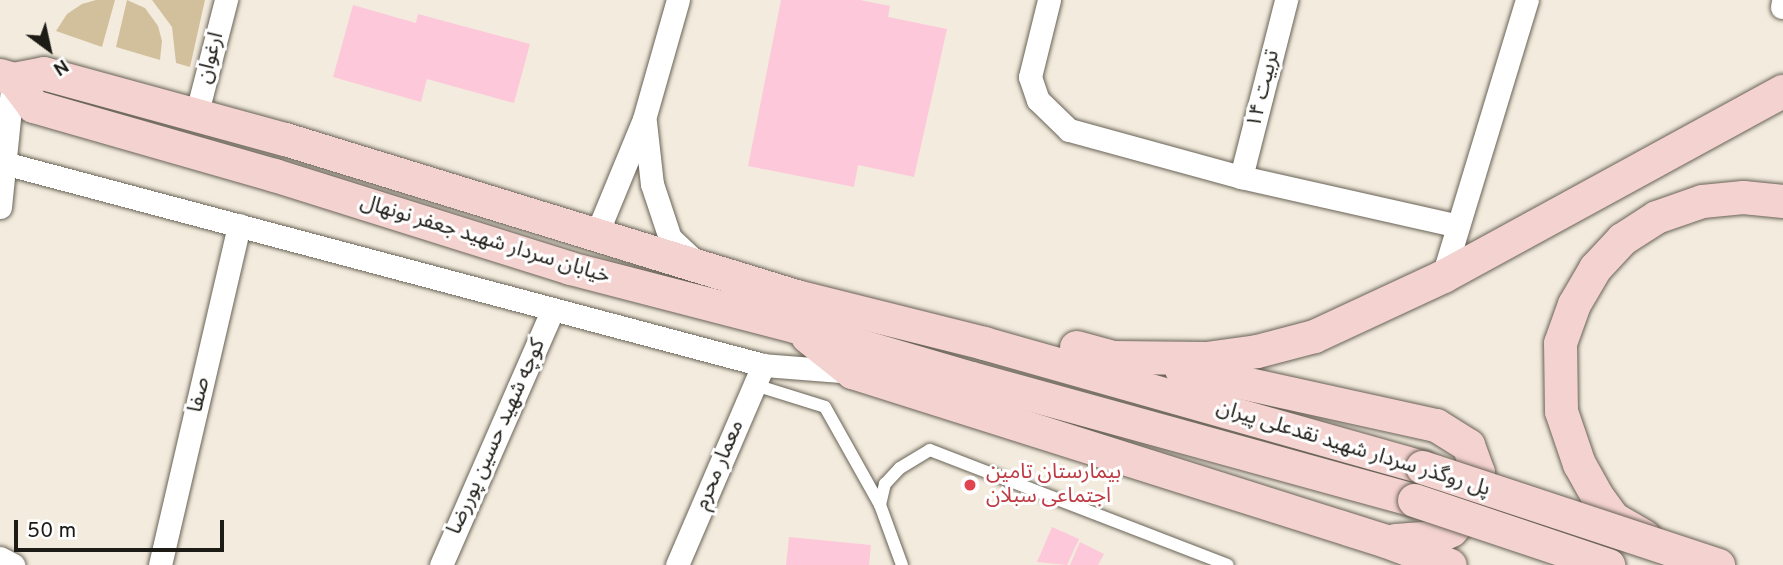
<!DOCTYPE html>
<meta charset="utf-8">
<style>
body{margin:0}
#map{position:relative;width:1783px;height:565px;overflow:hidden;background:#f3ecde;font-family:Overpass,"Noto Sans Arabic",sans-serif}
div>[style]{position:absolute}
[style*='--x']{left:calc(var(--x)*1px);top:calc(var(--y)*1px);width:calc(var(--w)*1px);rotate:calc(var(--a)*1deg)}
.green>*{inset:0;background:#d2c09c}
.building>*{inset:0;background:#fdc8d9}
.roads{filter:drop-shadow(0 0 2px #686256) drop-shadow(0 0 2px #686256)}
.service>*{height:12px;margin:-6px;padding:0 6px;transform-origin:6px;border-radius:6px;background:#fff}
.minor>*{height:23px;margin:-11.5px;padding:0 11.5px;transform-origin:11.5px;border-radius:11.5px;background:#fff}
.secondary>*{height:33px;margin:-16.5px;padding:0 16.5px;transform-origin:16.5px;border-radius:16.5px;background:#f4d2d0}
.bridges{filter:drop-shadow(0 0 2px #686256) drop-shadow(0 0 2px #686256)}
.secondary-bridge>*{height:33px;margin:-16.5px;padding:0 16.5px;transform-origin:16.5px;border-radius:16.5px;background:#f4d2d0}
.dots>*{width:19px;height:19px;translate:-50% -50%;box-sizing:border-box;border:4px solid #fff;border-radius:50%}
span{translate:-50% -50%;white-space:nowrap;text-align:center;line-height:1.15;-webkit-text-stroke:6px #fff;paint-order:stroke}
.street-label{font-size:21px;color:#1d1b16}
.health-label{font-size:21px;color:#be3a42}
.left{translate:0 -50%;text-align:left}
.north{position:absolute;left:14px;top:14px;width:70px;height:70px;-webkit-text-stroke:5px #fff;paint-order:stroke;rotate:147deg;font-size:19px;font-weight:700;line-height:28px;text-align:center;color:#1d1b16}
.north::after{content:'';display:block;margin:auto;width:24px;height:32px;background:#1d1b16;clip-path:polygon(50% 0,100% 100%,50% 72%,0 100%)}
.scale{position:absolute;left:14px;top:520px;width:210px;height:32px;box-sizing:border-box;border:4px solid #1d1b16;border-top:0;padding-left:9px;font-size:21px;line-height:24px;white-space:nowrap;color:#1d1b16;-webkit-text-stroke:5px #fff;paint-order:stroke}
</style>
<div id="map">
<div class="green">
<i style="clip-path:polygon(96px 0,115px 0,102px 47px,56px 31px,67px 14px,82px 4px)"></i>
<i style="clip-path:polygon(127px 0,145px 8px,158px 26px,162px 41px,160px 60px,116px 47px)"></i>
<i style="clip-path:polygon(152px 0,205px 0,190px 67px,176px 63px,172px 27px)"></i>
</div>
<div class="building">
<i style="clip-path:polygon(781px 0,860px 0,890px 6px,888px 17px,947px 29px,914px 177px,858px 165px,854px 187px,748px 166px)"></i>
<i style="clip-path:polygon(353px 5px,416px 23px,418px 14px,530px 44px,514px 103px,427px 79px,421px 102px,333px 77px)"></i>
<i style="clip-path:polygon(1052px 527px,1079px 539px,1067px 565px,1037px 562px)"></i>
<i style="clip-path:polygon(789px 537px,871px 545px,869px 565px,786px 565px)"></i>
<i style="clip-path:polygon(1080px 542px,1104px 554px,1098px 565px,1070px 565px)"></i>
</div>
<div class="roads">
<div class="service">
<i style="--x:755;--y:385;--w:73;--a:17.4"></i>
<i style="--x:825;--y:407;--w:112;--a:60.7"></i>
<i style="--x:902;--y:565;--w:64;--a:-110.1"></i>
<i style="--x:880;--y:505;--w:22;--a:-77"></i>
<i style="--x:885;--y:484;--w:22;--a:-47"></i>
<i style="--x:900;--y:468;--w:35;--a:-31"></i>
<i style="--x:930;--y:450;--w:319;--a:21.1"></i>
</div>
<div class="minor">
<i style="--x:1049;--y:0;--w:79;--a:103.9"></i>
<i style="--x:1030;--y:77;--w:24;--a:71"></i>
<i style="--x:1038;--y:100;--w:43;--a:44.1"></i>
<i style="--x:1069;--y:130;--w:178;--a:15.3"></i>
<i style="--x:1241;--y:177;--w:222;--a:12.7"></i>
<i style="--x:1782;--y:7;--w:5;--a:-79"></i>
<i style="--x:196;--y:116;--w:120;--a:-75.5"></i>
<i style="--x:645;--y:122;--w:62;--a:83.6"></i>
<i style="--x:652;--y:184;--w:57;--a:71.6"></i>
<i style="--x:670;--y:238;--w:35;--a:43"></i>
<i style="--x:4;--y:163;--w:785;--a:14.9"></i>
<i style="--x:763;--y:365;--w:89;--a:4.5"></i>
<i style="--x:1241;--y:177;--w:183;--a:-75.7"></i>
<i style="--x:0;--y:207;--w:129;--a:-84.2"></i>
<i style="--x:597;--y:233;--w:123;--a:-67.6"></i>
<i style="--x:644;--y:119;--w:124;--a:-74.1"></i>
<i style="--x:1443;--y:276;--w:288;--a:-73.1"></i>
<i style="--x:0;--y:558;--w:15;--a:28"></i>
<i style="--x:160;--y:565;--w:349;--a:-76.9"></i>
<i style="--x:441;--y:565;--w:279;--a:-66.4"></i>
<i style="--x:677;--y:565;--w:218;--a:-66.7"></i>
</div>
<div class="secondary">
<i style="--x:0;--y:75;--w:14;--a:17"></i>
<i style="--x:13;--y:79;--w:31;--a:-11"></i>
<i style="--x:43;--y:73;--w:251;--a:15.3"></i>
<i style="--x:285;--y:139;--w:535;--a:17.08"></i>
<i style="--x:796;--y:296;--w:194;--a:14"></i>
<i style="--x:984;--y:343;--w:455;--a:15.8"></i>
<i style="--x:13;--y:79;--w:34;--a:53"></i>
<i style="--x:33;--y:106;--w:251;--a:16"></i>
<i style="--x:274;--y:175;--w:310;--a:17.4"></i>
<i style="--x:570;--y:268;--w:231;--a:14.5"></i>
<i style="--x:794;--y:326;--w:184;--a:16.4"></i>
<i style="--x:971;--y:378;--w:459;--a:15.4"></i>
<i style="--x:807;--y:336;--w:58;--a:38.7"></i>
<i style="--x:852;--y:372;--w:560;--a:17.56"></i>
<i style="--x:1386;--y:541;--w:68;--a:20.6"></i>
<i style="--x:1076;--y:347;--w:39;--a:15"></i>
<i style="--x:1114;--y:357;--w:92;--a:0.6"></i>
<i style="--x:1206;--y:358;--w:51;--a:-7.8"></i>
<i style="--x:1257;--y:351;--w:59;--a:-14.7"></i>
<i style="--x:1314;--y:336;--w:142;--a:-24.9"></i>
<i style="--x:1443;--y:276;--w:387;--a:-28.6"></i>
<i style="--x:1181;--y:369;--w:261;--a:12.4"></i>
<i style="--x:1436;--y:425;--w:38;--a:32"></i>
<i style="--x:1468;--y:445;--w:29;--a:70"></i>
<i style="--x:1478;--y:472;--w:49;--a:109.2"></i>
<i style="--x:1462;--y:518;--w:16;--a:133"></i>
<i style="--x:1451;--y:530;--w:17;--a:155"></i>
<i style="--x:1436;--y:537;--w:41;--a:175.8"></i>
<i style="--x:1644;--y:536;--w:36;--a:-150"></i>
<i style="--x:1613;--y:518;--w:27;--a:-126"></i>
<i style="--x:1597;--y:496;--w:37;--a:-119"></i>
<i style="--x:1579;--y:464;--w:56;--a:-108.8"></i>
<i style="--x:1561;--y:411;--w:68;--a:-90.8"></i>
<i style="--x:1560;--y:343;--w:41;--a:-70.3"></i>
<i style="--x:1574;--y:304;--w:42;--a:-59.7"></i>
<i style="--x:1595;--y:268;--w:40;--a:-47"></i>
<i style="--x:1622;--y:239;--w:40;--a:-32.9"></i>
<i style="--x:1656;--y:217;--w:49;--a:-19.2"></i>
<i style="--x:1702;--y:201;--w:41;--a:-5.6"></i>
<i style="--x:1743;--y:197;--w:40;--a:5.7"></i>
</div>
</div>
<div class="bridges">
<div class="secondary-bridge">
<i style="--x:1422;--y:467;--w:312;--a:18.3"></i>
<i style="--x:1414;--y:500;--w:205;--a:18.5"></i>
</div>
</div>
<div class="dots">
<i style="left:970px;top:485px;background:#e0444e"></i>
</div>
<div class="street-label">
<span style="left:211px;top:58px;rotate:-75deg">ارغوان</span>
<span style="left:1264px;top:89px;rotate:-76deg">تربیت ۱۴</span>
<span style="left:485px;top:240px;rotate:17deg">خیابان سردار شهید جعفر نونهال</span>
<span style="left:200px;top:395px;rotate:-77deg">صفا</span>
<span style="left:497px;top:437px;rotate:-66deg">کوچه شهید حسین پوررضا</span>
<span style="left:1353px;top:449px;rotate:17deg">پل روگذر سردار شهید نقدعلی پیران</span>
<span style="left:720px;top:465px;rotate:-67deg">معمار محرم</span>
</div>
<div class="health-label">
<span class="left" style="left:986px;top:485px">بیمارستان تامین<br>اجتماعی سبلان</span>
</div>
<div class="north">N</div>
<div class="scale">50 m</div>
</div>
